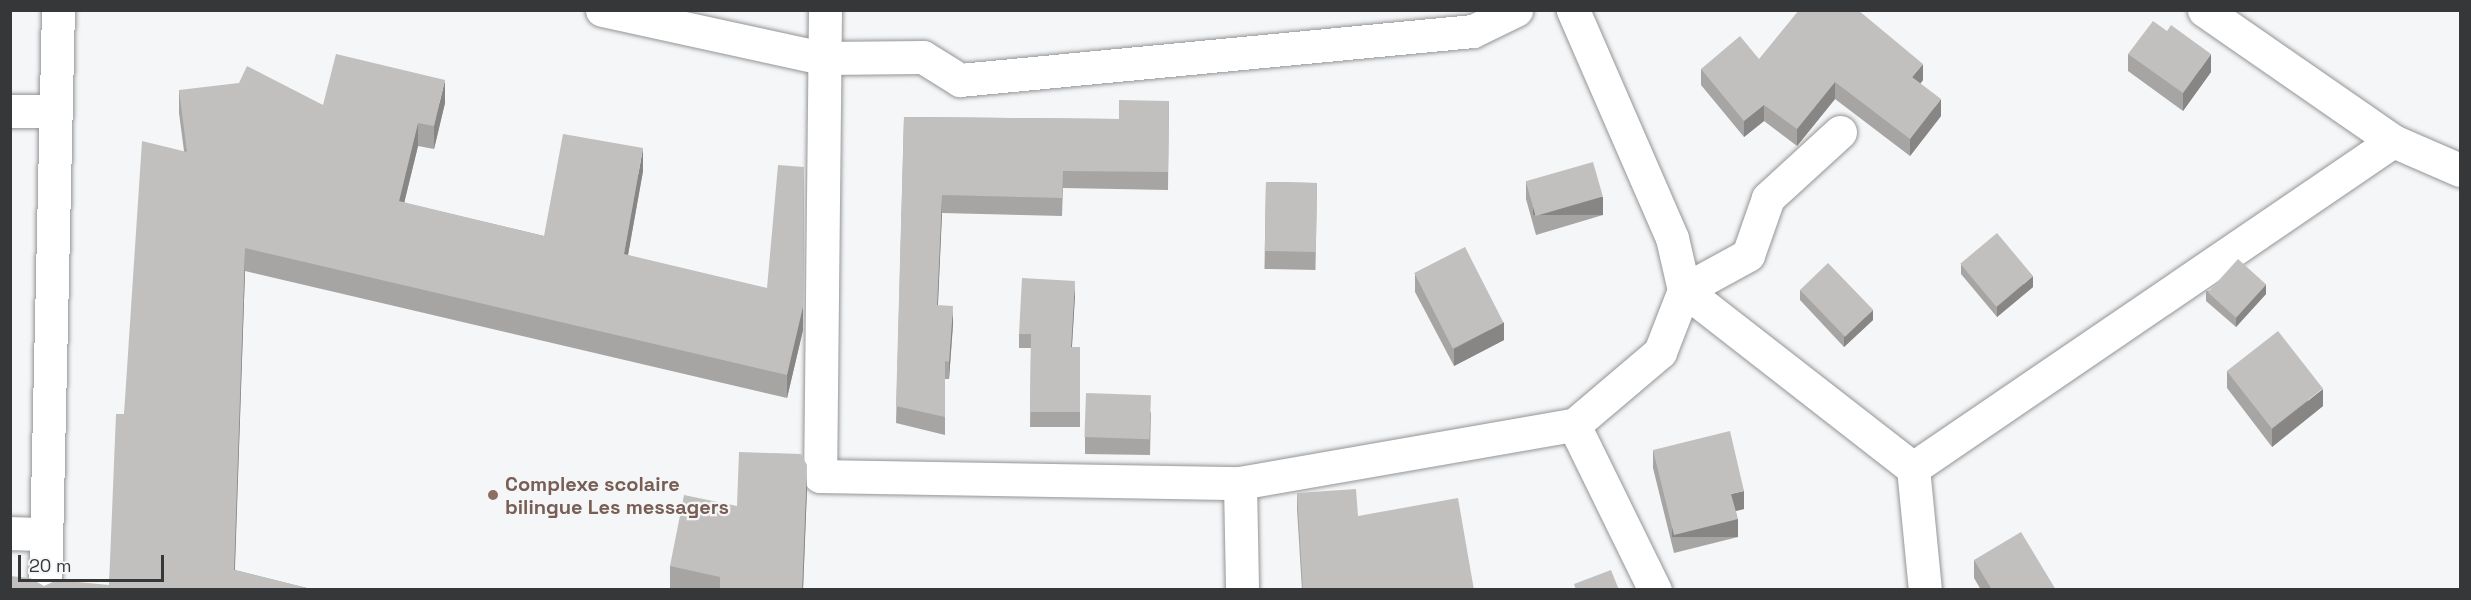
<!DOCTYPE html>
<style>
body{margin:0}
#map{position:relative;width:2471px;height:600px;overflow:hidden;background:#f5f6f8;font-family:"Space Grotesk",sans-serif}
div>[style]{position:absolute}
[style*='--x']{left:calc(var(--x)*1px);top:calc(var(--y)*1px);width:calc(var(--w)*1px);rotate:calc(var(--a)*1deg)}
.roads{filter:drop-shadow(0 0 2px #949596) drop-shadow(0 0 2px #949596)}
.minor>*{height:33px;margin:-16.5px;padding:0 16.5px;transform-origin:16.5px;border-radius:16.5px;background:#fff}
.wall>*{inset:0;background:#a6a5a3;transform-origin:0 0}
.shaded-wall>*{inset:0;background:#878685;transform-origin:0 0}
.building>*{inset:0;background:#c1c0be;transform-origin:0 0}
.dots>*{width:16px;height:16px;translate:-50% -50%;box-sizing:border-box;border:3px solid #f5f6f8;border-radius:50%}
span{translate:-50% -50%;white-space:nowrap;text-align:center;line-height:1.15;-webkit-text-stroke:4.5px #f5f6f8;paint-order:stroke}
.education-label{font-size:20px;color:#785e54;font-weight:700}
.left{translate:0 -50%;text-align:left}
.frame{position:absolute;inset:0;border:12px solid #363738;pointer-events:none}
.scale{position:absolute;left:18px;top:555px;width:146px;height:27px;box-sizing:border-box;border:3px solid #363738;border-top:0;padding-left:8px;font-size:18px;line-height:21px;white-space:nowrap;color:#363738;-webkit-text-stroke:4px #f5f6f8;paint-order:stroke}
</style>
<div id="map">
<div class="roads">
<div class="minor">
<i style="--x:602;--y:10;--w:226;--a:12.3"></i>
<i style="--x:823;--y:58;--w:100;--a:-0.6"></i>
<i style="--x:923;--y:57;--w:44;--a:31.9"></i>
<i style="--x:960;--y:80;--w:515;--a:-5.46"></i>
<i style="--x:1473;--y:31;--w:48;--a:-26"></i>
<i style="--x:825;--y:10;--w:466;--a:90.6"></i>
<i style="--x:820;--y:476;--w:420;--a:1"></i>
<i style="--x:1240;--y:483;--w:339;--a:-9.9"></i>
<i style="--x:1574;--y:425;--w:113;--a:-40.3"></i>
<i style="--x:1660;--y:352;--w:66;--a:-68.8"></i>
<i style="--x:1684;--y:290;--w:53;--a:-103"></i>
<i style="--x:1672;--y:238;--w:249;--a:-113.5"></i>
<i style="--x:2204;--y:10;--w:230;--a:34.7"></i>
<i style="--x:2393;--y:141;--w:73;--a:23.4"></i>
<i style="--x:10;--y:111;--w:43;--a:0"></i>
<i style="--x:1840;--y:132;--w:98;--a:137.5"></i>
<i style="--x:1768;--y:198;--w:60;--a:109.3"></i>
<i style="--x:1748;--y:255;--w:73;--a:151.3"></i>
<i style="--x:1684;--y:290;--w:290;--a:37.9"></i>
<i style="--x:1913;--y:468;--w:581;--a:-34.26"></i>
<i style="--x:1574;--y:425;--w:184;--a:63.9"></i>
<i style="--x:1913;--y:468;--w:123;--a:84.4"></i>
<i style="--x:1240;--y:483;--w:107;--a:88.9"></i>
<i style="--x:10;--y:533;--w:35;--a:2"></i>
<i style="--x:45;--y:590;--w:580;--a:-88.72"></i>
</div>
</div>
<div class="wall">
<i style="clip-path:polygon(2128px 54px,2211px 72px,2183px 111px,2128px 71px)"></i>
<i style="clip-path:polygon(1759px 59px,1923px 80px,1920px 84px,1941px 116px,1910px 156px,1835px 99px,1797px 146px,1764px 121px,1744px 137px,1701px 85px,1701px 69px)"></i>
<i style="clip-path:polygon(179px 90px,323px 105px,445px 103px,434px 149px,418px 146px,404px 203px,544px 236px,643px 171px,628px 255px,803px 330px,787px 398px,245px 271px,235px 570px,315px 590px,44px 586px,109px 585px,124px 414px,184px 151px,179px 113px)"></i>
<i style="clip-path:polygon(1169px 101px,1168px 190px,1063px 188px,1062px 216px,942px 213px,938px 305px,953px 324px,949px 379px,945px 379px,945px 435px,896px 423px,904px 117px,1119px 119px)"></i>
<i style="clip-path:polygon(1526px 181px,1603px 215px,1536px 235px,1526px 199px)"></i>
<i style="left:1266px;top:182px;width:51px;height:87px;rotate:1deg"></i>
<i style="clip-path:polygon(1961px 264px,2033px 287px,1997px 317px,1961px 274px)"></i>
<i style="clip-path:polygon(1415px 274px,1504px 340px,1454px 366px,1415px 292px)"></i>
<i style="clip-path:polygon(1800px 290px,1873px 320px,1844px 347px,1800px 300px)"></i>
<i style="clip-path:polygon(2206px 291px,2266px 294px,2236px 327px,2206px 301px)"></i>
<i style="clip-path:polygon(1075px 295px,1072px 347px,1080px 347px,1080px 427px,1030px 427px,1031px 348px,1019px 348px,1019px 334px)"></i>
<i style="clip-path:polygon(2227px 371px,2323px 406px,2272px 447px,2227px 388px)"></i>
<i style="clip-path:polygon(1151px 412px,1150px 455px,1085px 454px,1085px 437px)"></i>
<i style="clip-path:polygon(1653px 450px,1744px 509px,1736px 511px,1738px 537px,1674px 553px,1653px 468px)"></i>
<i style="clip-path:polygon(807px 488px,803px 590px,670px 589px,670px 566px,737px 506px)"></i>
<i style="clip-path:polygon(1297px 493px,1358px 516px,1474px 590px,1302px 590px,1297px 509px)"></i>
<i style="clip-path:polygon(1974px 560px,2056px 590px,1981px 590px,1974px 578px)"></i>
</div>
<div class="shaded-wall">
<i style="clip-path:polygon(2211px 54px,2211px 72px,2183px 111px,2183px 93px)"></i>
<i style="clip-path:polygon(1923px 64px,1923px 80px,1912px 94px,1912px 77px)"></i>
<i style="clip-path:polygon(445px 80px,445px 103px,434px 149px,434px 126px)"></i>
<i style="clip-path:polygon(1835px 82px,1835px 99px,1797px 146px,1797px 129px)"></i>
<i style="clip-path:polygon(1941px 99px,1941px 116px,1910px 156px,1910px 139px)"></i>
<i style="clip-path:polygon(1764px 105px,1764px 121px,1744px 137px,1744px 121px)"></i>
<i style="clip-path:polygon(418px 123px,418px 146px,399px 224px,399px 201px)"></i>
<i style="clip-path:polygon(643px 148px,643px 171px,624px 277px,624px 254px)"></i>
<i style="clip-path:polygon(804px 167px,803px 330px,787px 398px,787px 375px)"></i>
<i style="clip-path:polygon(942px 195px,942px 213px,937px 323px,937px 305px)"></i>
<i style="left:1603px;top:197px;width:18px;height:70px;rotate:90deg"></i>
<i style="clip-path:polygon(245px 248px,245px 271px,234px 590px,234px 570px)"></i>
<i style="clip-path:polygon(2033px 276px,2033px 287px,1997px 317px,1997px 307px)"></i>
<i style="clip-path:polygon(1075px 281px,1075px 295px,1071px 361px,1071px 347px)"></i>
<i style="clip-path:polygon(2266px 284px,2266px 294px,2236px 327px,2236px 317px)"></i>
<i style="clip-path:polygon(953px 306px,953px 324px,949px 379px,949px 362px)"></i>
<i style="clip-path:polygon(1873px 310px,1873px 320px,1844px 347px,1844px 337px)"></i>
<i style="clip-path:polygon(1504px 322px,1504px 340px,1454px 366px,1454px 349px)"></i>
<i style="clip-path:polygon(2323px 389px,2323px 406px,2272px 447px,2272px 429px)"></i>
<i style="clip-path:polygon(807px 465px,807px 488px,803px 590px,802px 590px)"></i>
<i style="clip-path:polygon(1744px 491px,1744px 509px,1731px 512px,1731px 494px)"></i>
<i style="left:1738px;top:519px;width:18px;height:66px;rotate:90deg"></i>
</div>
<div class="building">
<i style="clip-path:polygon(1799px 10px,1858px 10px,1923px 64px,1912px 77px,1941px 99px,1910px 139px,1835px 82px,1797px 129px,1764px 105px,1744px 121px,1701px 69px,1740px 36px,1759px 59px)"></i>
<i style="clip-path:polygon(2153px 21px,2167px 31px,2171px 25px,2211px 54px,2183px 93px,2128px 54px)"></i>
<i style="clip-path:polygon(336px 54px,445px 80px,434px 126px,418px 123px,399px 201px,544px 236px,563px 134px,643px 148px,624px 254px,767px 288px,778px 165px,804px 167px,803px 307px,787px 375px,245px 248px,234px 570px,315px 590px,10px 590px,10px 576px,30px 578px,44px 586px,57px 580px,109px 585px,116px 414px,124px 414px,142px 141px,187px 152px,179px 90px,239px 83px,247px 66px,323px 105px)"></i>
<i style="clip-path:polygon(1119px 100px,1169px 101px,1168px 172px,1063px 171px,1062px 198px,942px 195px,937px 305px,953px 306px,949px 362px,945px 361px,945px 417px,896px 406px,904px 117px,1119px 119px)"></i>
<i style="left:1593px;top:162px;width:36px;height:70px;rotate:74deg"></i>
<i style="left:1266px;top:182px;width:51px;height:69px;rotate:1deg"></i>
<i style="left:1997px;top:233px;width:56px;height:48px;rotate:50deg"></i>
<i style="left:1465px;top:247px;width:85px;height:57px;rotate:63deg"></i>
<i style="left:2238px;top:259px;width:38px;height:45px;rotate:42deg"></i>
<i style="left:1828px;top:263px;width:65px;height:39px;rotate:46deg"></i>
<i style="clip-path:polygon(1022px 278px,1075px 281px,1071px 347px,1080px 347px,1080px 412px,1030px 412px,1031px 334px,1019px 334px)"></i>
<i style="left:2278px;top:331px;width:73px;height:65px;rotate:52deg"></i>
<i style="left:1086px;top:393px;width:65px;height:44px;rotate:2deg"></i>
<i style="clip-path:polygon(1730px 431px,1744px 491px,1731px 494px,1738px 519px,1674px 535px,1653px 450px)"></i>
<i style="clip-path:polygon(739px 452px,801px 454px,807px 465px,802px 590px,720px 590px,720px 577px,670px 566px,684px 495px,737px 506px)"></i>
<i style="clip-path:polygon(1356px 489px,1358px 516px,1458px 498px,1474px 590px,1303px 590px,1297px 493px)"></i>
<i style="clip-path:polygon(2021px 532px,2056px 590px,1992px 590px,1974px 560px)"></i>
<i style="clip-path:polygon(1611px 570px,1619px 590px,1576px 590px,1574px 584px)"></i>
</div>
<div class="dots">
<i style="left:493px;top:495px;background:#8d6e63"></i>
</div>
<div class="education-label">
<span class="left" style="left:505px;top:496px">Complexe scolaire<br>bilingue Les messagers</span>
</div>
<div class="frame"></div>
<div class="scale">20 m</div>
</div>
